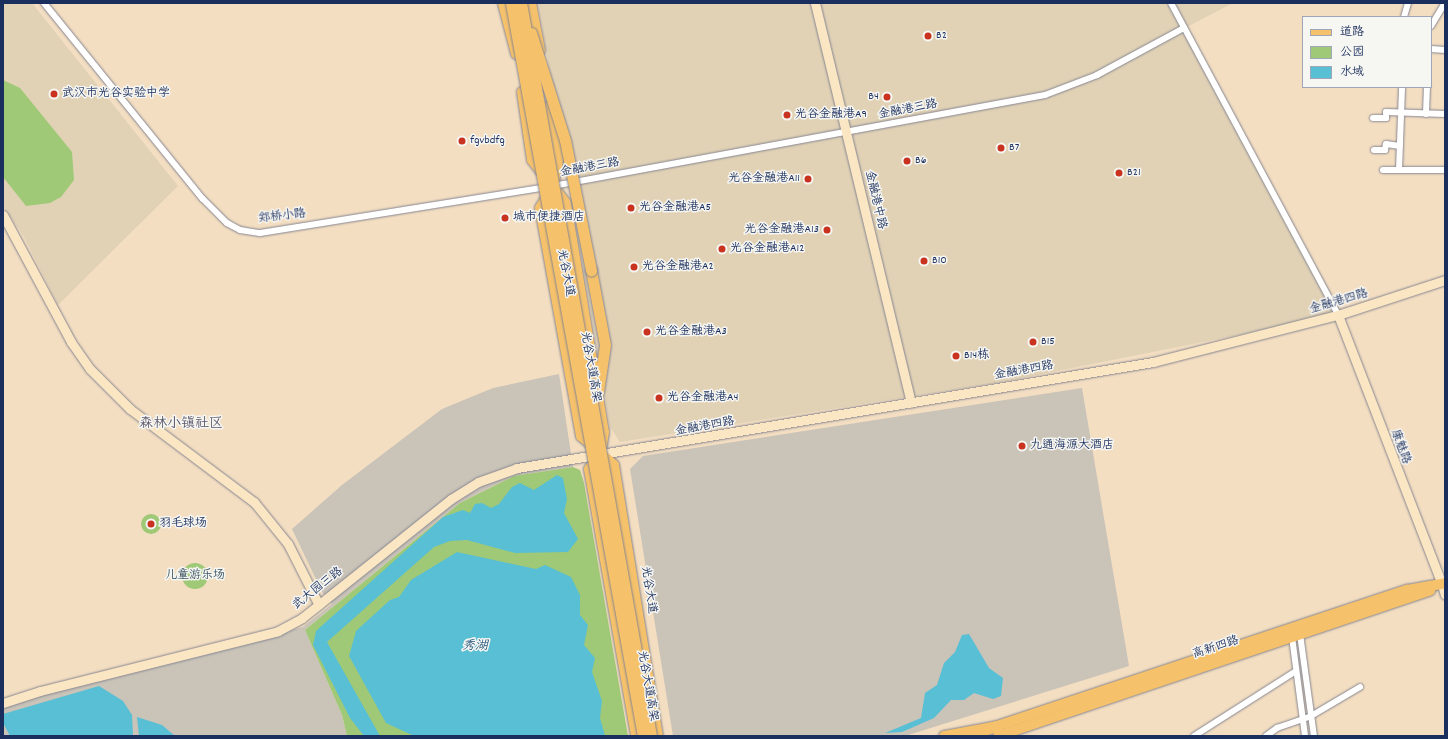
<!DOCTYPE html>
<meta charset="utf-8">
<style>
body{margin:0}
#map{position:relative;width:1448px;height:739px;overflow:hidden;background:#f3dec2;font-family:Dekko,"LXGW WenKai TC",sans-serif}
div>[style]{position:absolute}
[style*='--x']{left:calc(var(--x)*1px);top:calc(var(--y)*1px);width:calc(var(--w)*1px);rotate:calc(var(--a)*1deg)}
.built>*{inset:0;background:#e1d2b6}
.industrial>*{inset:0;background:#c9c3b8}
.green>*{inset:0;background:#9fc976}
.round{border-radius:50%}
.water>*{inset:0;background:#58bfd5}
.roads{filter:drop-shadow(0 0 1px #878690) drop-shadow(0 0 1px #878690)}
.street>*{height:6px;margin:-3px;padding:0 3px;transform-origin:3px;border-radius:3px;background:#fff}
.secondary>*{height:9px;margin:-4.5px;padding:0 4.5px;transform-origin:4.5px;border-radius:4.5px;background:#fbe6c4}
.primary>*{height:10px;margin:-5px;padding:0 5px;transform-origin:5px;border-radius:5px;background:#f5c16b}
.highway>*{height:11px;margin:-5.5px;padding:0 5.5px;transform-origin:5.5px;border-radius:5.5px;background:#f5c16b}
.bridges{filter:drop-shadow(0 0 1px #878690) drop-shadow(0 0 1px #878690)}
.highway-bridge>*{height:11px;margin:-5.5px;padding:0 5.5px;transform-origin:5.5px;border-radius:5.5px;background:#f5c16b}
.dots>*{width:11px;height:11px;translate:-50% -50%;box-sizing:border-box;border:2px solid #f6f6f2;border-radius:50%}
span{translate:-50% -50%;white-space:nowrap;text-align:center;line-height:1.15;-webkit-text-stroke:3px #f6f6f2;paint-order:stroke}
.poi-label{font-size:12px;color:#1b2f5e}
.left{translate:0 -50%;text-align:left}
.right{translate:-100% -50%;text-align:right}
.street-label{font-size:12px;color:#1b2f5e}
.park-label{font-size:12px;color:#3c5664}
.water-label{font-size:13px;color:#2d5a82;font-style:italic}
.quarter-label{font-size:14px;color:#5b576c}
.frame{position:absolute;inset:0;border:4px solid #1b2f5e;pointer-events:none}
.legend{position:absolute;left:1302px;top:16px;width:130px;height:72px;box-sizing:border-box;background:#f6f6f2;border:1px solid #9ea6b7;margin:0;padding:5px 7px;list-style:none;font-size:12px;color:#1b2f5e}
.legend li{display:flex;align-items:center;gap:8px;height:20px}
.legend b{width:20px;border:1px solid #9ea6b7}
</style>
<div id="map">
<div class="built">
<i style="clip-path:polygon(3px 3px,32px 3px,178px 186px,58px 305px,24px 237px,3px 206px)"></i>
<i style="clip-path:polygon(538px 3px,1233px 3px,1185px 28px,1338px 315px,997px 383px,620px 442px,610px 427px)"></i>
</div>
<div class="industrial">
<i style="clip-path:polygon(559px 374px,573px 467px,514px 476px,460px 503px,305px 630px,342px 715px,347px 736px,3px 736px,3px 709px,42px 694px,303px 627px,332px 604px,322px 592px,292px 529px,342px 485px,442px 409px,493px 388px)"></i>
<i style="clip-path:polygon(1082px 388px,1129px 666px,905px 736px,673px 736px,630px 469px,643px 456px)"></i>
</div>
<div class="green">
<i style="clip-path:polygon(3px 80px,20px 88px,72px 152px,74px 180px,61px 197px,50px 203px,26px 206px,3px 177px)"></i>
<i style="clip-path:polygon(573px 467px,580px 470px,584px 483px,628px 736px,347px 736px,342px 715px,305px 630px,460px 503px,514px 476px)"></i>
<i class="round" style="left:141px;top:514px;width:20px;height:20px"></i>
<i class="round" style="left:182px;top:563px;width:26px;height:26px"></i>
</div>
<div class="water">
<i style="clip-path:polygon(557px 475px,563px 478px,567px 499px,564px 513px,578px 539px,568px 552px,515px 553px,467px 540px,450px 541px,434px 547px,327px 642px,380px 736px,364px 736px,350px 718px,313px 645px,316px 631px,443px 517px,463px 510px,470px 513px,475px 504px,482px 503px,491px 508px,499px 504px,512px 487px,520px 483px,534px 490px)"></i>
<i style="clip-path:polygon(457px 552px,536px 569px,545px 565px,571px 577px,580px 595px,580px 615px,588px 625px,584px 645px,595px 658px,592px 672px,602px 701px,600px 718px,605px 736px,414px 736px,386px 723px,349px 656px,356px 631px,390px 600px,399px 597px,411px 580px)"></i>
<i style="clip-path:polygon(969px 634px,989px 668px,1003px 678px,1001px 696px,993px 699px,974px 693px,964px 700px,951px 700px,934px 718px,902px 732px,885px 733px,921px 718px,925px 693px,937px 685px,944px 663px,955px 652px,962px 635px)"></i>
<i style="clip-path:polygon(99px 686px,123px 701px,132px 715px,133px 736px,10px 736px,3px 723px,3px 714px)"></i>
<i style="clip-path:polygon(137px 717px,162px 725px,175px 736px,139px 736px)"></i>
</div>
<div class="roads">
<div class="street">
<i style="--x:44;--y:3;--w:252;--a:51"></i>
<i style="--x:203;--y:199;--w:34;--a:45"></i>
<i style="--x:227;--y:223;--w:15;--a:28"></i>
<i style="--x:240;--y:230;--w:20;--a:9"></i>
<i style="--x:260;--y:233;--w:297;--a:-9.1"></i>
<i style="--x:553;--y:186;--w:500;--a:-10.48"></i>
<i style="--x:1045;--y:95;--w:56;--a:-21"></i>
<i style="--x:1097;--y:75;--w:99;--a:-28.4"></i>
<i style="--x:1171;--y:3;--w:354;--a:61.8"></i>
<i style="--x:1404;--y:17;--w:15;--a:-74"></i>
<i style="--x:1431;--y:26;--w:27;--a:-59"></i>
<i style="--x:1431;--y:49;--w:14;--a:4"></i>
<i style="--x:1426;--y:114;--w:27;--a:-88"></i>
<i style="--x:1373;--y:118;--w:13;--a:0"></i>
<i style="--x:1386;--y:118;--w:6;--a:-90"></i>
<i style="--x:1386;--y:112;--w:59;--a:1.9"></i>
<i style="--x:1374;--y:150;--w:11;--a:0"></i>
<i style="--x:1385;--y:150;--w:6;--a:-81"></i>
<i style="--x:1386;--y:144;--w:14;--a:8"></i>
<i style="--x:1383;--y:170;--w:62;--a:0"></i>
<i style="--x:1399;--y:170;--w:83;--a:-87.9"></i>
<i style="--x:1300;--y:634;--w:103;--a:82.2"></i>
<i style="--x:1292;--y:637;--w:100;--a:82.5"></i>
<i style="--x:1194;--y:736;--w:121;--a:-32.5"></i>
<i style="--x:1266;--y:736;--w:14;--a:-36"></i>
<i style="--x:1277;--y:728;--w:36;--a:-19"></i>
<i style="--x:1311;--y:716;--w:57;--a:-30.6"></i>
</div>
<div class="secondary">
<i style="--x:815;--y:3;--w:411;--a:76.5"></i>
<i style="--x:3;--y:215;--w:144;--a:61.8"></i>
<i style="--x:71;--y:342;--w:33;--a:55"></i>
<i style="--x:90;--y:369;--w:57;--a:45"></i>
<i style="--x:130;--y:409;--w:155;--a:36.9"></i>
<i style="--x:254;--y:502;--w:54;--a:51"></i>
<i style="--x:288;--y:544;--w:68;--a:63.1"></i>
<i style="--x:1338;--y:315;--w:289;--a:68.9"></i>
<i style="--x:1445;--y:590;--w:6;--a:-121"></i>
<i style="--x:1442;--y:585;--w:10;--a:73"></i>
<i style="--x:3;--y:703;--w:39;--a:-18"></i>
<i style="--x:40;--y:691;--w:245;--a:-14.1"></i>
<i style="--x:278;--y:631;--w:27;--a:-28"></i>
<i style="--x:302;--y:618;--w:191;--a:-38.6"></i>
<i style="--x:451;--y:499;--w:32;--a:-32"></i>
<i style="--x:478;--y:482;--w:41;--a:-19.7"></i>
<i style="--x:517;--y:468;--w:645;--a:-9.46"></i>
<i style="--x:1153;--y:362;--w:191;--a:-14.3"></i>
<i style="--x:1338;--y:315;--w:113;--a:-18.1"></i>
</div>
<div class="primary">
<i style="--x:531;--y:3;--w:48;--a:79.2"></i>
<i style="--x:522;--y:92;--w:69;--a:81.6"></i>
<i style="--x:532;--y:160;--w:16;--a:52"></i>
<i style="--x:550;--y:105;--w:52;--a:80"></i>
<i style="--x:559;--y:156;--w:31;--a:101"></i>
<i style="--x:553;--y:186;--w:21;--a:53"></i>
<i style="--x:566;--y:203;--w:232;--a:80.6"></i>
<i style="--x:604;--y:432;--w:24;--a:99"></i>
<i style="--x:600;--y:456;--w:17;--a:130"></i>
<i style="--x:589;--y:469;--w:271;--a:80"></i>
<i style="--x:549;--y:193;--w:17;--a:121"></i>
<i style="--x:540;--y:208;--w:232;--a:79.8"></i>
<i style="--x:581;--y:436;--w:44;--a:41.3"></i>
<i style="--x:614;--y:465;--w:275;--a:80.8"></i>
<i style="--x:944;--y:736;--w:54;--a:-10.7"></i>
<i style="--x:997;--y:726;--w:432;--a:-18.4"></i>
<i style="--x:1407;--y:590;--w:39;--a:-10"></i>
<i style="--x:998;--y:736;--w:456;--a:-18.6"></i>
</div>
<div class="highway">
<i style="--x:503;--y:3;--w:52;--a:75.4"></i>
<i style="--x:591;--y:270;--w:76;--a:79.4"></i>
<i style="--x:605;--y:345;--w:48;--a:98.5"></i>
<i style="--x:964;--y:736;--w:34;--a:-17"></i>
</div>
</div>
<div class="bridges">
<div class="highway-bridge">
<i style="--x:511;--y:3;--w:745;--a:79.79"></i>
<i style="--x:521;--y:3;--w:744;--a:79.94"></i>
<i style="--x:531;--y:33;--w:112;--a:72.4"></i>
<i style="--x:565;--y:140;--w:133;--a:78.7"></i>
</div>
</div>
<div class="dots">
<i style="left:928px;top:36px;background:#c8321e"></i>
<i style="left:54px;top:94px;background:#c8321e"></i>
<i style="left:887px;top:97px;background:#c8321e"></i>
<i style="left:787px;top:115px;background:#c8321e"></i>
<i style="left:462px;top:141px;background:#c8321e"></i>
<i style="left:1001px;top:148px;background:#c8321e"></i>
<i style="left:907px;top:161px;background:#c8321e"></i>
<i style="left:1119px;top:173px;background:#c8321e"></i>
<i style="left:808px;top:179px;background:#c8321e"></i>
<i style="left:631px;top:208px;background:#c8321e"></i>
<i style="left:505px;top:218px;background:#c8321e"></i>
<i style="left:827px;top:230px;background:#c8321e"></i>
<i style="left:722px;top:249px;background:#c8321e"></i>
<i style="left:924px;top:261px;background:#c8321e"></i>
<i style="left:634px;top:267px;background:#c8321e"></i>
<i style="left:647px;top:332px;background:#c8321e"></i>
<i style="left:1033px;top:342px;background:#c8321e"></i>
<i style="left:956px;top:356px;background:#c8321e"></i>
<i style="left:659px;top:398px;background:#c8321e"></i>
<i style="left:1022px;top:446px;background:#c8321e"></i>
<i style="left:151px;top:524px;background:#c8321e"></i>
</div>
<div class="poi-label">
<span class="left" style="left:936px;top:36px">B2</span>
<span class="left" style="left:62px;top:94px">武汉市光谷实验中学</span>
<span class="right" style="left:879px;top:97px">B4</span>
<span class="left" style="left:795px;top:115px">光谷金融港A9</span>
<span class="left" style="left:470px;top:141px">fgvbdfg</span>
<span class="left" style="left:1009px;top:148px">B7</span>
<span class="left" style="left:915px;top:161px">B6</span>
<span class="left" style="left:1127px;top:173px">B21</span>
<span class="right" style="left:800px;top:179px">光谷金融港A11</span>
<span class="left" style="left:639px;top:208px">光谷金融港A5</span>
<span class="left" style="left:513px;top:218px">城市便捷酒店</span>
<span class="right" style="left:819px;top:230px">光谷金融港A13</span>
<span class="left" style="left:730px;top:249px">光谷金融港A12</span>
<span class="left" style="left:932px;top:261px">B10</span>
<span class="left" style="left:642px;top:267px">光谷金融港A2</span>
<span class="left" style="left:655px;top:332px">光谷金融港A3</span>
<span class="left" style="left:1041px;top:342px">B15</span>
<span class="left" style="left:964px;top:356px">B14栋</span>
<span class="left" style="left:667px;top:398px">光谷金融港A4</span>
<span class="left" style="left:1030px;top:446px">九通海源大酒店</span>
<span class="left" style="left:159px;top:524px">羽毛球场</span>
</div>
<div class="street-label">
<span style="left:908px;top:110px;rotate:-11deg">金融港三路</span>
<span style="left:590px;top:168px;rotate:-10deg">金融港三路</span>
<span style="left:875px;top:200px;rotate:77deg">金融港中路</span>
<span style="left:282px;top:217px;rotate:-7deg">郑桥小路</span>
<span style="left:565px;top:273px;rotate:79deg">光谷大道</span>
<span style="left:1339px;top:302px;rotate:-16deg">金融港四路</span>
<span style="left:590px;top:367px;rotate:80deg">光谷大道高架</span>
<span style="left:1024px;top:371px;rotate:-10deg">金融港四路</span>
<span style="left:705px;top:427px;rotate:-10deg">金融港四路</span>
<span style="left:1400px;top:447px;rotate:69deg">康魅路</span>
<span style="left:318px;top:589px;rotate:-38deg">武大园三路</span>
<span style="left:648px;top:590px;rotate:81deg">光谷大道</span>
<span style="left:1216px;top:648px;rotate:-18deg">高新四路</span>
<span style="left:647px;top:686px;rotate:80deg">光谷大道高架</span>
</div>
<div class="park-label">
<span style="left:195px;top:576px">儿童游乐场</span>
</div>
<div class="water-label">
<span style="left:475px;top:647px">秀湖</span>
</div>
<div class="quarter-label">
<span style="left:181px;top:424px">森林小镇社区</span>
</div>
<div class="frame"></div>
<ul class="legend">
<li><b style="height:5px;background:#f5c16b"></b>道路</li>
<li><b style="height:11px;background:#9fc976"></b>公园</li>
<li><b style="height:11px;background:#58bfd5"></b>水域</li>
</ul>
</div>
